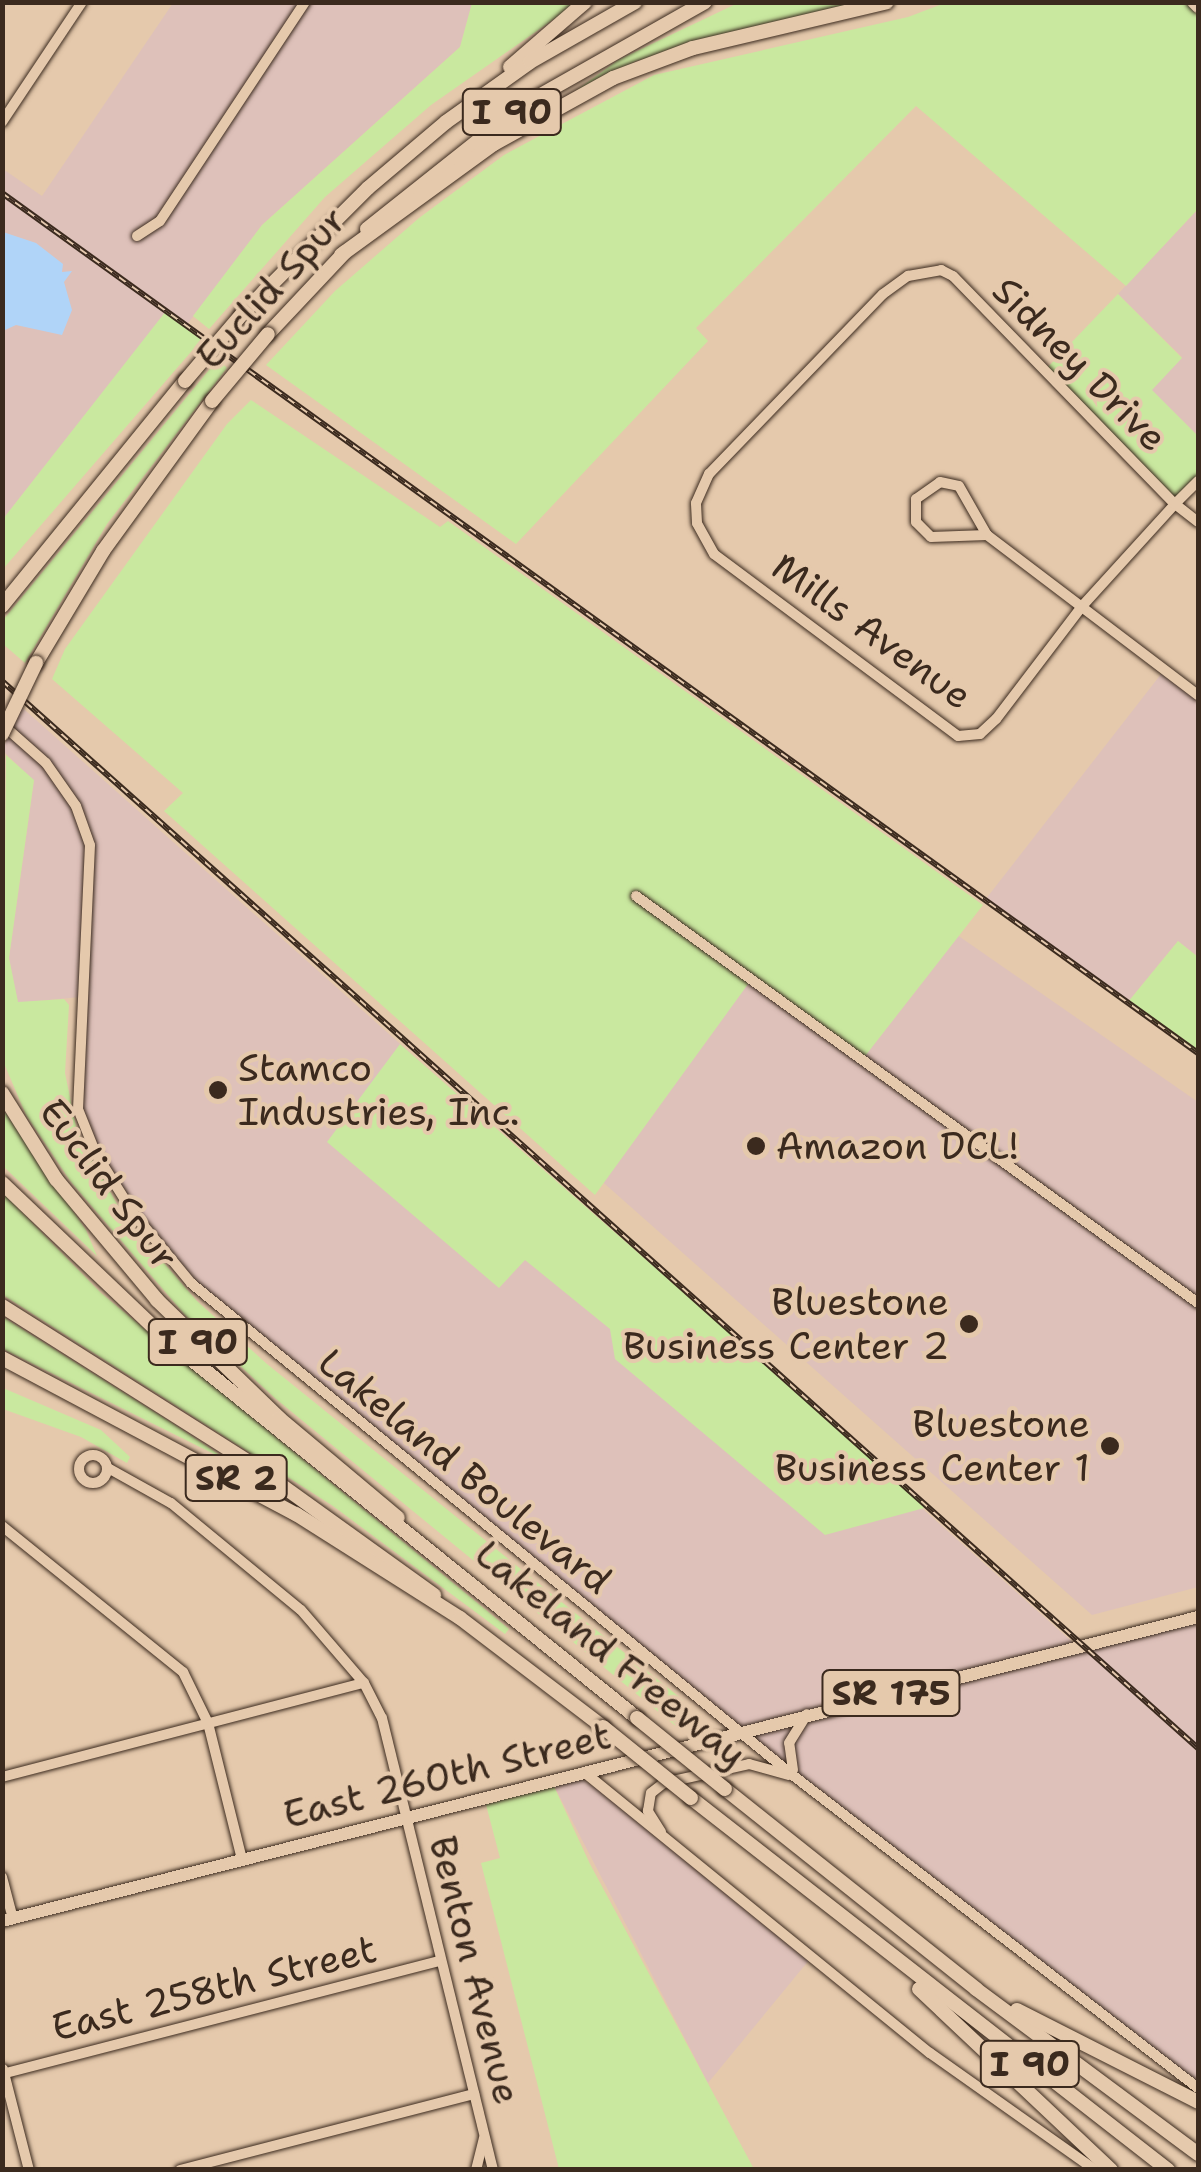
<!DOCTYPE html>
<style>
body{margin:0}
#map{position:relative;width:1201px;height:2172px;overflow:hidden;background:#e5c9ac;font-family:"Shantell Sans",sans-serif}
div>[style]{position:absolute}
[style*='--x']{left:calc(var(--x)*1px);top:calc(var(--y)*1px);width:calc(var(--w)*1px);rotate:calc(var(--a)*1deg)}
.built>*{inset:0;background:#dec1ba}
.green>*{inset:0;background:#c9e89f}
.water>*{inset:0;background:#b0d4f8}
.roads{filter:drop-shadow(0 0 2px #3b2a1e) drop-shadow(0 0 2px #3b2a1e)}
.minor>*{height:10px;margin:-5px;padding:0 5px;transform-origin:5px;border-radius:5px;background:#e5c9ac}
.minor>.ring{margin:-5px;padding:0;box-sizing:content-box;background:none;border:10px solid #e5c9ac;border-radius:50%}
.major>*{height:12px;margin:-6px;padding:0 6px;transform-origin:6px;border-radius:6px;background:#e5c9ac}
.highway>*{height:14px;margin:-7px;padding:0 7px;transform-origin:7px;border-radius:7px;background:#e5c9ac}
.rail>*{height:6px;margin-top:-3px;transform-origin:0;background:repeating-linear-gradient(90deg,#e5c9ac 0 8px,#3b2a1e 0 16px);box-sizing:border-box;border-block:2px solid #3b2a1e}
.bridges{filter:drop-shadow(0 0 2px #3b2a1e) drop-shadow(0 0 2px #3b2a1e)}
.highway-bridge>*{height:14px;margin:-7px;padding:0 7px;transform-origin:7px;border-radius:7px;background:#e5c9ac}
.dots>*{width:28px;height:28px;translate:-50% -50%;box-sizing:border-box;border:5px solid #e5c9ac;border-radius:50%}
span{translate:-50% -50%;white-space:nowrap;text-align:center;line-height:1.15;-webkit-text-stroke:8px #e5c9ac;paint-order:stroke}
.shield-label span{padding:2px 8px;background:#e5c9ac;border:2px solid;border-radius:8px;-webkit-text-stroke-width:0}
.shield-label{font-size:35px;color:#3b2a1e;font-weight:700}
.street-label{font-size:38px;color:#3b2a1e}
.poi-label{font-size:38px;color:#3b2a1e}
.left{translate:0 -50%;text-align:left}
.right{translate:-100% -50%;text-align:right}
.frame{position:absolute;inset:0;border:5px solid #3b2a1e;pointer-events:none}
</style>
<div id="map">
<div class="built">
<i style="clip-path:polygon(173px 3px,472px 3px,460px 47px,262px 225px,186px 326px,166px 312px,3px 519px,3px 169px,42px 196px)"></i>
<i style="clip-path:polygon(1198px 209px,1198px 436px,1151px 390px,1182px 357px,1118px 294px)"></i>
<i style="clip-path:polygon(480px 604px,1198px 1102px,1198px 1587px,1092px 1615px,258px 877px)"></i>
<i style="clip-path:polygon(1165px 669px,1198px 695px,1198px 957px,1178px 941px,1128px 1002px,985px 900px)"></i>
<i style="clip-path:polygon(17px 703px,1078px 1647px,1198px 1617px,1198px 2088px,799px 1780px,191px 1283px,134px 1214px,78px 1109px,80px 997px,18px 1003px,9px 958px,34px 781px,3px 751px)"></i>
<i style="clip-path:polygon(575px 1774px,641px 1819px,810px 1959px,708px 2083px,551px 1780px)"></i>
</div>
<div class="green">
<i style="clip-path:polygon(1193px 2px,1198px 7px,1198px 209px,1126px 286px,916px 106px,696px 328px,708px 341px,516px 544px,266px 365px,335px 291px,419px 218px,504px 155px,654px 75px,908px 17px,945px 3px)"></i>
<i style="clip-path:polygon(472px 3px,577px 3px,431px 105px,325px 197px,209px 329px,193px 316px,262px 225px,460px 47px)"></i>
<i style="clip-path:polygon(738px 3px,862px 3px,636px 61px,570px 95px,618px 60px)"></i>
<i style="clip-path:polygon(1118px 294px,1182px 358px,1152px 390px,1198px 436px,1198px 481px,1175px 504px,1044px 371px)"></i>
<i style="clip-path:polygon(166px 311px,203px 338px,3px 569px,3px 519px)"></i>
<i style="clip-path:polygon(218px 359px,227px 368px,107px 524px,25px 663px,3px 644px,3px 620px)"></i>
<i style="clip-path:polygon(251px 400px,440px 527px,448px 521px,983px 905px,862px 1060px,751px 980px,595px 1195px,164px 811px,183px 793px,52px 679px,65px 649px,227px 424px)"></i>
<i style="clip-path:polygon(6px 755px,34px 780px,9px 958px,18px 1002px,64px 999px,69px 1005px,65px 1073px,77px 1131px,124px 1217px,197px 1301px,267px 1364px,683px 1700px,684px 1725px,678px 1728px,276px 1399px,185px 1315px,71px 1182px,26px 1115px,3px 1061px)"></i>
<i style="clip-path:polygon(1178px 941px,1198px 957px,1198px 1053px,1128px 1002px)"></i>
<i style="clip-path:polygon(400px 1044px,928px 1507px,825px 1535px,615px 1359px,610px 1329px,525px 1260px,499px 1288px,327px 1142px)"></i>
<i style="clip-path:polygon(2px 1108px,86px 1230px,97px 1256px,3px 1166px)"></i>
<i style="clip-path:polygon(3px 1193px,101px 1293px,509px 1629px,505px 1634px,333px 1506px,3px 1295px)"></i>
<i style="clip-path:polygon(3px 1317px,172px 1423px,232px 1463px,3px 1349px)"></i>
<i style="clip-path:polygon(3px 1388px,101px 1430px,130px 1457px,127px 1463px,81px 1437px,3px 1409px)"></i>
<i style="clip-path:polygon(551px 1780px,590px 1864px,754px 2169px,559px 2169px,481px 1863px,500px 1858px,484px 1797px)"></i>
</div>
<div class="water">
<i style="clip-path:polygon(3px 232px,36px 243px,63px 264px,62px 272px,72px 271px,64px 282px,72px 310px,62px 335px,16px 325px,3px 331px)"></i>
</div>
<div class="roads">
<div class="minor">
<i style="--x:2;--y:122;--w:144;--a:-56.3"></i>
<i style="--x:137;--y:236;--w:27;--a:-33"></i>
<i style="--x:160;--y:221;--w:263;--a:-56.5"></i>
<i style="--x:1198;--y:481;--w:33;--a:135"></i>
<i style="--x:1175;--y:504;--w:137;--a:132.3"></i>
<i style="--x:1083;--y:605;--w:143;--a:127.3"></i>
<i style="--x:996;--y:719;--w:22;--a:137"></i>
<i style="--x:980;--y:734;--w:22;--a:175"></i>
<i style="--x:958;--y:736;--w:304;--a:-143.3"></i>
<i style="--x:714;--y:554;--w:35;--a:-119"></i>
<i style="--x:697;--y:523;--w:20;--a:-93"></i>
<i style="--x:696;--y:503;--w:32;--a:-66"></i>
<i style="--x:709;--y:474;--w:250;--a:-46"></i>
<i style="--x:883;--y:294;--w:31;--a:-36"></i>
<i style="--x:908;--y:276;--w:34;--a:-10"></i>
<i style="--x:941;--y:270;--w:13;--a:27"></i>
<i style="--x:953;--y:276;--w:318;--a:45.8"></i>
<i style="--x:1175;--y:504;--w:29;--a:38"></i>
<i style="--x:987;--y:535;--w:56;--a:178"></i>
<i style="--x:931;--y:537;--w:21;--a:-135"></i>
<i style="--x:916;--y:522;--w:23;--a:-90"></i>
<i style="--x:916;--y:499;--w:29;--a:-35"></i>
<i style="--x:940;--y:482;--w:19;--a:12"></i>
<i style="--x:959;--y:486;--w:56;--a:60.3"></i>
<i style="--x:987;--y:535;--w:265;--a:37.2"></i>
<i style="--x:3;--y:725;--w:57;--a:41.5"></i>
<i style="--x:46;--y:763;--w:52;--a:55.1"></i>
<i style="--x:76;--y:806;--w:41;--a:70.3"></i>
<i style="--x:90;--y:845;--w:264;--a:92.6"></i>
<i style="--x:78;--y:1109;--w:48;--a:68.2"></i>
<i style="--x:96;--y:1154;--w:71;--a:57.7"></i>
<i style="--x:134;--y:1214;--w:89;--a:50.4"></i>
<i style="--x:191;--y:1283;--w:780;--a:39.28"></i>
<i style="--x:795;--y:1777;--w:509;--a:37.66"></i>
<i style="--x:636;--y:896;--w:694;--a:35.91"></i>
<i class="ring" style="left:79px;top:1455px;width:18px;height:18px"></i>
<i style="--x:108;--y:1468;--w:72;--a:29.1"></i>
<i style="--x:171;--y:1503;--w:168;--a:39.5"></i>
<i style="--x:301;--y:1610;--w:96;--a:49.2"></i>
<i style="--x:364;--y:1683;--w:39;--a:63"></i>
<i style="--x:382;--y:1718;--w:465;--a:76.2"></i>
<i style="--x:2;--y:1526;--w:233;--a:38.9"></i>
<i style="--x:183;--y:1672;--w:57;--a:63.9"></i>
<i style="--x:208;--y:1723;--w:140;--a:76"></i>
<i style="--x:793;--y:1770;--w:27;--a:-98"></i>
<i style="--x:789;--y:1743;--w:34;--a:-58"></i>
<i style="--x:584;--y:1772;--w:446;--a:39.1"></i>
<i style="--x:930;--y:2053;--w:202;--a:35.3"></i>
<i style="--x:2;--y:1777;--w:374;--a:-14.6"></i>
<i style="--x:661;--y:1832;--w:25;--a:-122"></i>
<i style="--x:648;--y:1811;--w:18;--a:-81"></i>
<i style="--x:651;--y:1793;--w:16;--a:-38"></i>
<i style="--x:664;--y:1783;--w:87;--a:-12.6"></i>
<i style="--x:749;--y:1764;--w:41;--a:15.4"></i>
<i style="--x:2;--y:1877;--w:43;--a:75.3"></i>
<i style="--x:3;--y:2069;--w:104;--a:75.6"></i>
<i style="--x:2;--y:2074;--w:452;--a:-14.5"></i>
<i style="--x:180;--y:2170;--w:304;--a:-14.5"></i>
<i style="--x:476;--y:2170;--w:33;--a:-76"></i>
</div>
<div class="major">
<i style="--x:1193;--y:2;--w:7;--a:45"></i>
<i style="--x:2;--y:1921;--w:1234;--a:-14.26"></i>
</div>
<div class="highway">
<i style="--x:510;--y:67;--w:99;--a:-40.9"></i>
<i style="--x:367;--y:229;--w:199;--a:-38.5"></i>
<i style="--x:523;--y:105;--w:209;--a:-29.5"></i>
<i style="--x:341;--y:255;--w:189;--a:-36"></i>
<i style="--x:494;--y:144;--w:136;--a:-29"></i>
<i style="--x:613;--y:78;--w:85;--a:-20.6"></i>
<i style="--x:693;--y:48;--w:199;--a:-13.3"></i>
<i style="--x:242;--y:314;--w:178;--a:-45"></i>
<i style="--x:368;--y:188;--w:102;--a:-40.2"></i>
<i style="--x:446;--y:122;--w:103;--a:-35.5"></i>
<i style="--x:530;--y:62;--w:121;--a:-29.7"></i>
<i style="--x:268;--y:334;--w:112;--a:-46.8"></i>
<i style="--x:2;--y:606;--w:290;--a:-50.9"></i>
<i style="--x:36;--y:663;--w:131;--a:-59.1"></i>
<i style="--x:103;--y:551;--w:185;--a:-54"></i>
<i style="--x:2;--y:1093;--w:102;--a:57.9"></i>
<i style="--x:56;--y:1179;--w:158;--a:50.1"></i>
<i style="--x:157;--y:1300;--w:170;--a:44"></i>
<i style="--x:279;--y:1418;--w:155;--a:40"></i>
<i style="--x:2;--y:1183;--w:226;--a:43.6"></i>
<i style="--x:166;--y:1339;--w:605;--a:38.82"></i>
<i style="--x:2;--y:1306;--w:292;--a:32.3"></i>
<i style="--x:249;--y:1462;--w:228;--a:35.7"></i>
<i style="--x:2;--y:1358;--w:333;--a:28"></i>
<i style="--x:296;--y:1514;--w:194;--a:32.4"></i>
<i style="--x:460;--y:1618;--w:180;--a:37.3"></i>
<i style="--x:725;--y:1789;--w:321;--a:38.5"></i>
<i style="--x:976;--y:1989;--w:277;--a:36.6"></i>
<i style="--x:691;--y:1798;--w:605;--a:37.95"></i>
<i style="--x:919;--y:1989;--w:264;--a:43.3"></i>
<i style="--x:1017;--y:2010;--w:203;--a:26.9"></i>
</div>
</div>
<div class="rail">
<i style="--x:2;--y:193;--w:1473;--a:35.72"></i>
<i style="--x:2;--y:681;--w:1603;--a:41.74"></i>
</div>
<div class="bridges">
<div class="highway-bridge">
<i style="--x:185;--y:381;--w:88;--a:-49.6"></i>
<i style="--x:212;--y:401;--w:87;--a:-50.1"></i>
<i style="--x:2;--y:734;--w:79;--a:-64.4"></i>
<i style="--x:637;--y:1718;--w:113;--a:38.9"></i>
<i style="--x:603;--y:1727;--w:113;--a:38.9"></i>
</div>
</div>
<div class="dots">
<i style="left:218px;top:1090px;background:#3b2a1e"></i>
<i style="left:756px;top:1146px;background:#3b2a1e"></i>
<i style="left:969px;top:1324px;background:#3b2a1e"></i>
<i style="left:1110px;top:1446px;background:#3b2a1e"></i>
</div>
<div class="shield-label">
<span style="left:512px;top:112px">I 90</span>
<span style="left:198px;top:1342px">I 90</span>
<span style="left:236px;top:1478px">SR 2</span>
<span style="left:891px;top:1693px">SR 175</span>
<span style="left:1030px;top:2064px">I 90</span>
</div>
<div class="street-label">
<span style="left:271px;top:288px;rotate:-48deg">Euclid Spur</span>
<span style="left:1080px;top:364px;rotate:45deg">Sidney Drive</span>
<span style="left:872px;top:631px;rotate:36deg">Mills Avenue</span>
<span style="left:109px;top:1184px;rotate:53deg">Euclid Spur</span>
<span style="left:465px;top:1471px;rotate:39deg">Lakeland Boulevard</span>
<span style="left:611px;top:1654px;rotate:39deg">Lakeland Freeway</span>
<span style="left:447px;top:1775px;rotate:-14deg">East 260th Street</span>
<span style="left:475px;top:1970px;rotate:76deg">Benton Avenue</span>
<span style="left:214px;top:1988px;rotate:-14deg">East 258th Street</span>
</div>
<div class="poi-label">
<span class="left" style="left:238px;top:1090px">Stamco<br>Industries, Inc.</span>
<span class="left" style="left:776px;top:1146px">Amazon DCL!</span>
<span class="right" style="left:949px;top:1324px">Bluestone<br>Business Center 2</span>
<span class="right" style="left:1090px;top:1446px">Bluestone<br>Business Center 1</span>
</div>
<div class="frame"></div>
</div>
